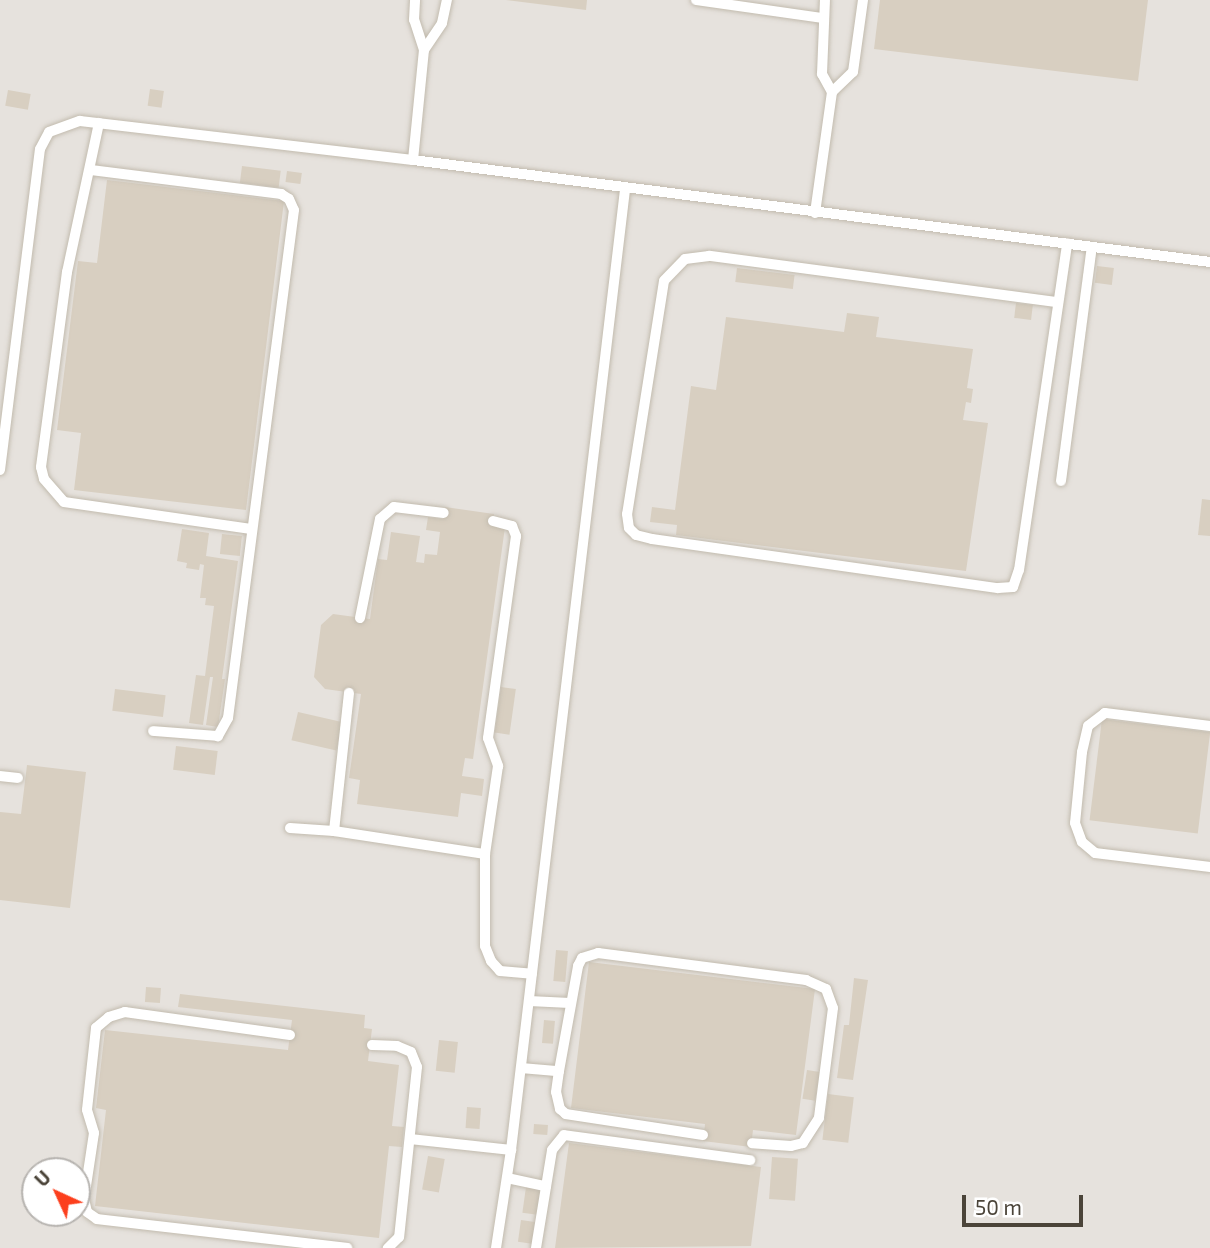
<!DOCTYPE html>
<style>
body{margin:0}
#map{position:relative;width:1210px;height:1248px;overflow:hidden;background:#f6f3ec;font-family:"Exo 2",sans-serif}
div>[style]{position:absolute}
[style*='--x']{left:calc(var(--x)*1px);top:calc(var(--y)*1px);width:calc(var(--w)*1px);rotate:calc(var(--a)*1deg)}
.industrial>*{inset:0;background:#e6e2dd}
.building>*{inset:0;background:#d8cfc1;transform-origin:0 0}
.roads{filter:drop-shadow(0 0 2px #c2bbae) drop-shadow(0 0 2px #c2bbae)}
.lane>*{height:10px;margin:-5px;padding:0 5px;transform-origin:5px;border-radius:5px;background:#fff}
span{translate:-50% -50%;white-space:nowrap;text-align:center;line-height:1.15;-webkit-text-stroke:5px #fff;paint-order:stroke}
.north{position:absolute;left:21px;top:1157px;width:70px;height:70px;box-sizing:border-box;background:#fff;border:2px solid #b7b4b0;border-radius:50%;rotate:315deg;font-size:19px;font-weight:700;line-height:28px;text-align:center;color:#4b4439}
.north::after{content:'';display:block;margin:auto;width:24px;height:32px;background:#fc3f1d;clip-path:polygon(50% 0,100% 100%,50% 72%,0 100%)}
.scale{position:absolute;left:962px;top:1195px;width:121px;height:32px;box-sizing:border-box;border:4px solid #4b4439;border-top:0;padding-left:9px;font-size:21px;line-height:24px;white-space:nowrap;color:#4b4439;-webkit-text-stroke:5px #fff;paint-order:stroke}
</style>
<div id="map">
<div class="industrial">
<i style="clip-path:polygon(evenodd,0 0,1210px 0,1210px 1248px,0 1248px,0 0,35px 1171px,77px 1171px,77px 1213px,35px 1213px,35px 1171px)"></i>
</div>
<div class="building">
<i style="clip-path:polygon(506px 0,587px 0,586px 10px)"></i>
<i style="clip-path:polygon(880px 0,1148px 0,1138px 81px,874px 49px)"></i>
<i style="left:150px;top:89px;width:14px;height:17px;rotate:8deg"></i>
<i style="left:8px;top:90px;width:23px;height:16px;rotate:10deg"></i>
<i style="left:242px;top:166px;width:39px;height:17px;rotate:7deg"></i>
<i style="left:287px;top:171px;width:15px;height:11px;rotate:8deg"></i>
<i style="clip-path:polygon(107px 180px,284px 201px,246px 510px,74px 490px,81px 433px,57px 430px,78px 261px,97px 263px)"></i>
<i style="left:1097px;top:266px;width:17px;height:17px;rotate:7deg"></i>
<i style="left:737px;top:268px;width:58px;height:14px;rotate:7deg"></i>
<i style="left:1016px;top:303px;width:17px;height:15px;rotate:7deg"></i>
<i style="clip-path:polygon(847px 313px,879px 317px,876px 337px,973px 349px,967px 388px,973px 389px,971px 403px,966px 402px,963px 420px,988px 423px,966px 571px,676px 535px,677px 525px,650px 522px,652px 507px,675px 510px,691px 386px,716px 390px,726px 317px,844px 332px)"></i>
<i style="clip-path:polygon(1202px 499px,1210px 500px,1210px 536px,1198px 535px)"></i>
<i style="clip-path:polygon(445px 507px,494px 514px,493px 521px,505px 527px,473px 759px,465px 758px,462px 776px,484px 779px,482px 796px,461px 793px,458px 817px,357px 804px,360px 780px,349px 778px,361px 694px,325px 689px,314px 677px,321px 625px,333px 614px,370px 619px,378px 559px,387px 560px,391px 532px,420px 536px,416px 562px,424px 563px,425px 554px,437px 555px,440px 532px,426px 530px,428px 517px,443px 519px)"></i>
<i style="clip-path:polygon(182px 529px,209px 533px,206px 556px,238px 561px,222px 679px,225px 679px,218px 727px,206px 725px,213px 677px,210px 677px,203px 725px,189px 723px,196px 675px,205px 676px,214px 606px,205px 605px,206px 598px,200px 598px,204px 565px,200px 564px,199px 570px,186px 568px,187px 563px,177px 561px)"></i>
<i style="left:222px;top:534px;width:20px;height:20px;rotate:6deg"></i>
<i style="left:501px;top:687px;width:15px;height:46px;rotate:8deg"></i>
<i style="left:115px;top:689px;width:51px;height:22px;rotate:7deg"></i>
<i style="left:298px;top:712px;width:46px;height:29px;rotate:13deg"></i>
<i style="left:1102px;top:719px;width:109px;height:102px;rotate:7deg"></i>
<i style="left:176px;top:746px;width:42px;height:24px;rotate:7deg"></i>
<i style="clip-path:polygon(27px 765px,86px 772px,70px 908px,0 900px,0 812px,21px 814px)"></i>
<i style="left:556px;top:950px;width:12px;height:31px;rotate:5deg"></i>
<i style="clip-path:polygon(589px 962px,815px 989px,796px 1135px,753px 1130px,751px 1147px,703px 1141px,705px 1124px,571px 1108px)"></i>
<i style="clip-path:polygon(854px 978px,868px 980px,853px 1080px,837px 1078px,844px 1025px,849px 1025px)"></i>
<i style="left:146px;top:987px;width:15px;height:15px;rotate:4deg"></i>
<i style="clip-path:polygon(180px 994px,365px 1015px,364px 1028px,372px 1029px,368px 1061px,399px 1065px,392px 1126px,404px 1127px,402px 1147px,389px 1146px,379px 1238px,95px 1206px,106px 1110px,96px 1108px,105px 1030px,288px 1050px,292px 1020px,178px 1007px)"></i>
<i style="left:544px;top:1020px;width:11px;height:23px;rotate:5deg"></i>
<i style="left:439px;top:1040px;width:19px;height:31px;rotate:6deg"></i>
<i style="left:807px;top:1070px;width:13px;height:29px;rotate:9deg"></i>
<i style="left:828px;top:1094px;width:26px;height:46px;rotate:7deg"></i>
<i style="left:467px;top:1107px;width:14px;height:21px;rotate:4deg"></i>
<i style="left:534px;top:1124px;width:14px;height:10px;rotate:4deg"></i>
<i style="clip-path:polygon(569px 1143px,761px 1167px,751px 1246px,555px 1248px)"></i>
<i style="left:428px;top:1156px;width:17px;height:34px;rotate:10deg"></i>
<i style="left:772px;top:1157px;width:26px;height:42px;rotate:4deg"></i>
<i style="left:526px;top:1187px;width:15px;height:26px;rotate:8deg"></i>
<i style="left:521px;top:1220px;width:14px;height:22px;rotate:8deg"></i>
</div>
<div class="roads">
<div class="lane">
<i style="--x:696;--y:0;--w:127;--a:8.1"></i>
<i style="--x:424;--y:50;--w:32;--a:-56"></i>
<i style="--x:442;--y:23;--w:24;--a:-78"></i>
<i style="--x:832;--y:92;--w:29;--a:-44"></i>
<i style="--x:853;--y:72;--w:73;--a:-82.1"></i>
<i style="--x:99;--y:123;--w:152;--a:102.1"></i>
<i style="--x:67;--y:272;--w:197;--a:97.6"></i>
<i style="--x:41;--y:467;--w:12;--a:76"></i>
<i style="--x:44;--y:479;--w:30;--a:49"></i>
<i style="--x:64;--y:502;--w:189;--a:8.2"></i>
<i style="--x:413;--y:160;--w:111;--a:-84.3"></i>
<i style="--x:424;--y:50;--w:32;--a:-108"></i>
<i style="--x:414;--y:20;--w:20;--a:-87"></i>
<i style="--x:91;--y:170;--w:192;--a:7.2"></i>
<i style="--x:281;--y:194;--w:9;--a:32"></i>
<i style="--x:289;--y:199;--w:12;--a:66"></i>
<i style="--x:294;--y:210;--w:512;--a:97.4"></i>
<i style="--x:228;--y:718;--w:21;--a:119"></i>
<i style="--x:218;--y:736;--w:65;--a:-175.6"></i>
<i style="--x:815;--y:213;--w:122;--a:-82"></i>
<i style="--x:832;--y:92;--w:21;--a:-119"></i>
<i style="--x:822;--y:74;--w:74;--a:-87.7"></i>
<i style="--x:1056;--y:302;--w:350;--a:-172.4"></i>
<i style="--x:709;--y:256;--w:24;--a:173"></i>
<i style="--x:685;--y:259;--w:30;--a:134"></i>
<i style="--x:664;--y:281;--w:236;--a:99"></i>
<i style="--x:627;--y:514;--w:14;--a:82"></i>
<i style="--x:629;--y:528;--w:10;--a:45"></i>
<i style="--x:636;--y:535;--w:16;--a:14"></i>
<i style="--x:652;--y:539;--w:349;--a:8.1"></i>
<i style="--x:998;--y:588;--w:15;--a:-4"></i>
<i style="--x:1013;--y:587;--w:18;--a:-71"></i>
<i style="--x:1019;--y:570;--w:330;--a:-81.6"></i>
<i style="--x:0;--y:470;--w:323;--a:-82.9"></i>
<i style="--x:40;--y:149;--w:19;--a:-62"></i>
<i style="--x:49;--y:132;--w:33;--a:-20"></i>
<i style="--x:80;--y:121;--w:335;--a:6.7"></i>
<i style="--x:413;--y:160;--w:804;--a:7.29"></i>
<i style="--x:1061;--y:481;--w:236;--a:-82.5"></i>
<i style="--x:493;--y:521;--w:20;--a:15"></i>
<i style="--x:512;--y:526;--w:11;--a:68"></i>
<i style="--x:516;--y:536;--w:204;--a:97.9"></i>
<i style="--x:488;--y:738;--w:30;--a:70"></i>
<i style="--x:498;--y:766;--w:89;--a:98.4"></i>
<i style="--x:485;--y:854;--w:92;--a:90"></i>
<i style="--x:485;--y:946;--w:16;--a:68"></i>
<i style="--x:491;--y:961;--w:13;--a:48"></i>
<i style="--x:500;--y:971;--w:32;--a:5"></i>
<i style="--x:360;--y:618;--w:101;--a:-78.6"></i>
<i style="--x:380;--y:519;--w:18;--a:-41"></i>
<i style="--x:394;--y:507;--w:50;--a:6.8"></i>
<i style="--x:1210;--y:726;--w:106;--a:-172.9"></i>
<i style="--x:1105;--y:713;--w:21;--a:143"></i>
<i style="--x:1088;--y:726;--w:27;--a:103"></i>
<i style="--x:1082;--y:752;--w:71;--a:95.6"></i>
<i style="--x:1075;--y:823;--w:20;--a:70"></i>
<i style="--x:1082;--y:842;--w:17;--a:40"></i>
<i style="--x:1095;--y:853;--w:116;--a:6.9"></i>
<i style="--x:0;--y:776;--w:18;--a:6"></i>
<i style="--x:290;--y:828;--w:44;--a:3.9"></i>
<i style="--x:334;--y:831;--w:153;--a:8.7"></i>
<i style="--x:334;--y:831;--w:139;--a:-83.8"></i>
<i style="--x:529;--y:1001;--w:41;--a:2.8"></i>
<i style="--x:290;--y:1035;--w:167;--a:-172.1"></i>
<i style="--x:125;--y:1012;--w:17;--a:163"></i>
<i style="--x:109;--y:1017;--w:17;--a:140"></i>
<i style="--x:96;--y:1028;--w:82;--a:96.3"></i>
<i style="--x:87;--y:1110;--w:24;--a:73"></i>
<i style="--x:94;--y:1133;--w:67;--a:98.6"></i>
<i style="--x:84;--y:1199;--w:13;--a:77"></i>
<i style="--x:87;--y:1212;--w:12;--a:35"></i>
<i style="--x:97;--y:1219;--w:252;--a:6.6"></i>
<i style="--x:372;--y:1045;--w:25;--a:2"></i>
<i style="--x:397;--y:1046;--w:15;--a:23"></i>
<i style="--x:411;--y:1052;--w:16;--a:68"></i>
<i style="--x:417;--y:1067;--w:171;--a:96"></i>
<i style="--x:399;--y:1237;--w:16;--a:135"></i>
<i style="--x:521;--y:1068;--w:38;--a:5"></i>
<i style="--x:703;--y:1135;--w:139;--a:-171.3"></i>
<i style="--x:566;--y:1114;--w:8;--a:-140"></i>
<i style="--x:560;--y:1109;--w:17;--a:-103"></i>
<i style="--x:556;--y:1092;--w:21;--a:-82"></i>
<i style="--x:559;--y:1071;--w:107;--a:-79.7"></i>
<i style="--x:578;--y:966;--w:9;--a:-63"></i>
<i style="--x:582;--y:958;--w:17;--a:-17"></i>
<i style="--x:598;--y:953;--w:210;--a:7.4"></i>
<i style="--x:806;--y:980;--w:22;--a:24"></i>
<i style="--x:826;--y:989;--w:20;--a:70"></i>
<i style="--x:833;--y:1008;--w:111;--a:97.3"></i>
<i style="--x:819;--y:1118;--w:30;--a:123"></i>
<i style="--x:803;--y:1143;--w:12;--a:166"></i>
<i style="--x:791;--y:1146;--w:39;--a:-176"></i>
<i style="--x:410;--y:1139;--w:102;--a:6.2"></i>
<i style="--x:507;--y:1178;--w:40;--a:12"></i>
<i style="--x:496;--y:1248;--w:99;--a:-81.3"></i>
<i style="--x:511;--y:1150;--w:968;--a:-83.23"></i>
<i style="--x:536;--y:1248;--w:99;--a:-80.7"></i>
<i style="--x:552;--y:1150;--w:19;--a:-51"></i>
<i style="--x:564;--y:1135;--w:188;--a:7.7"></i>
</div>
</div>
<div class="north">U</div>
<div class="scale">50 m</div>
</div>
